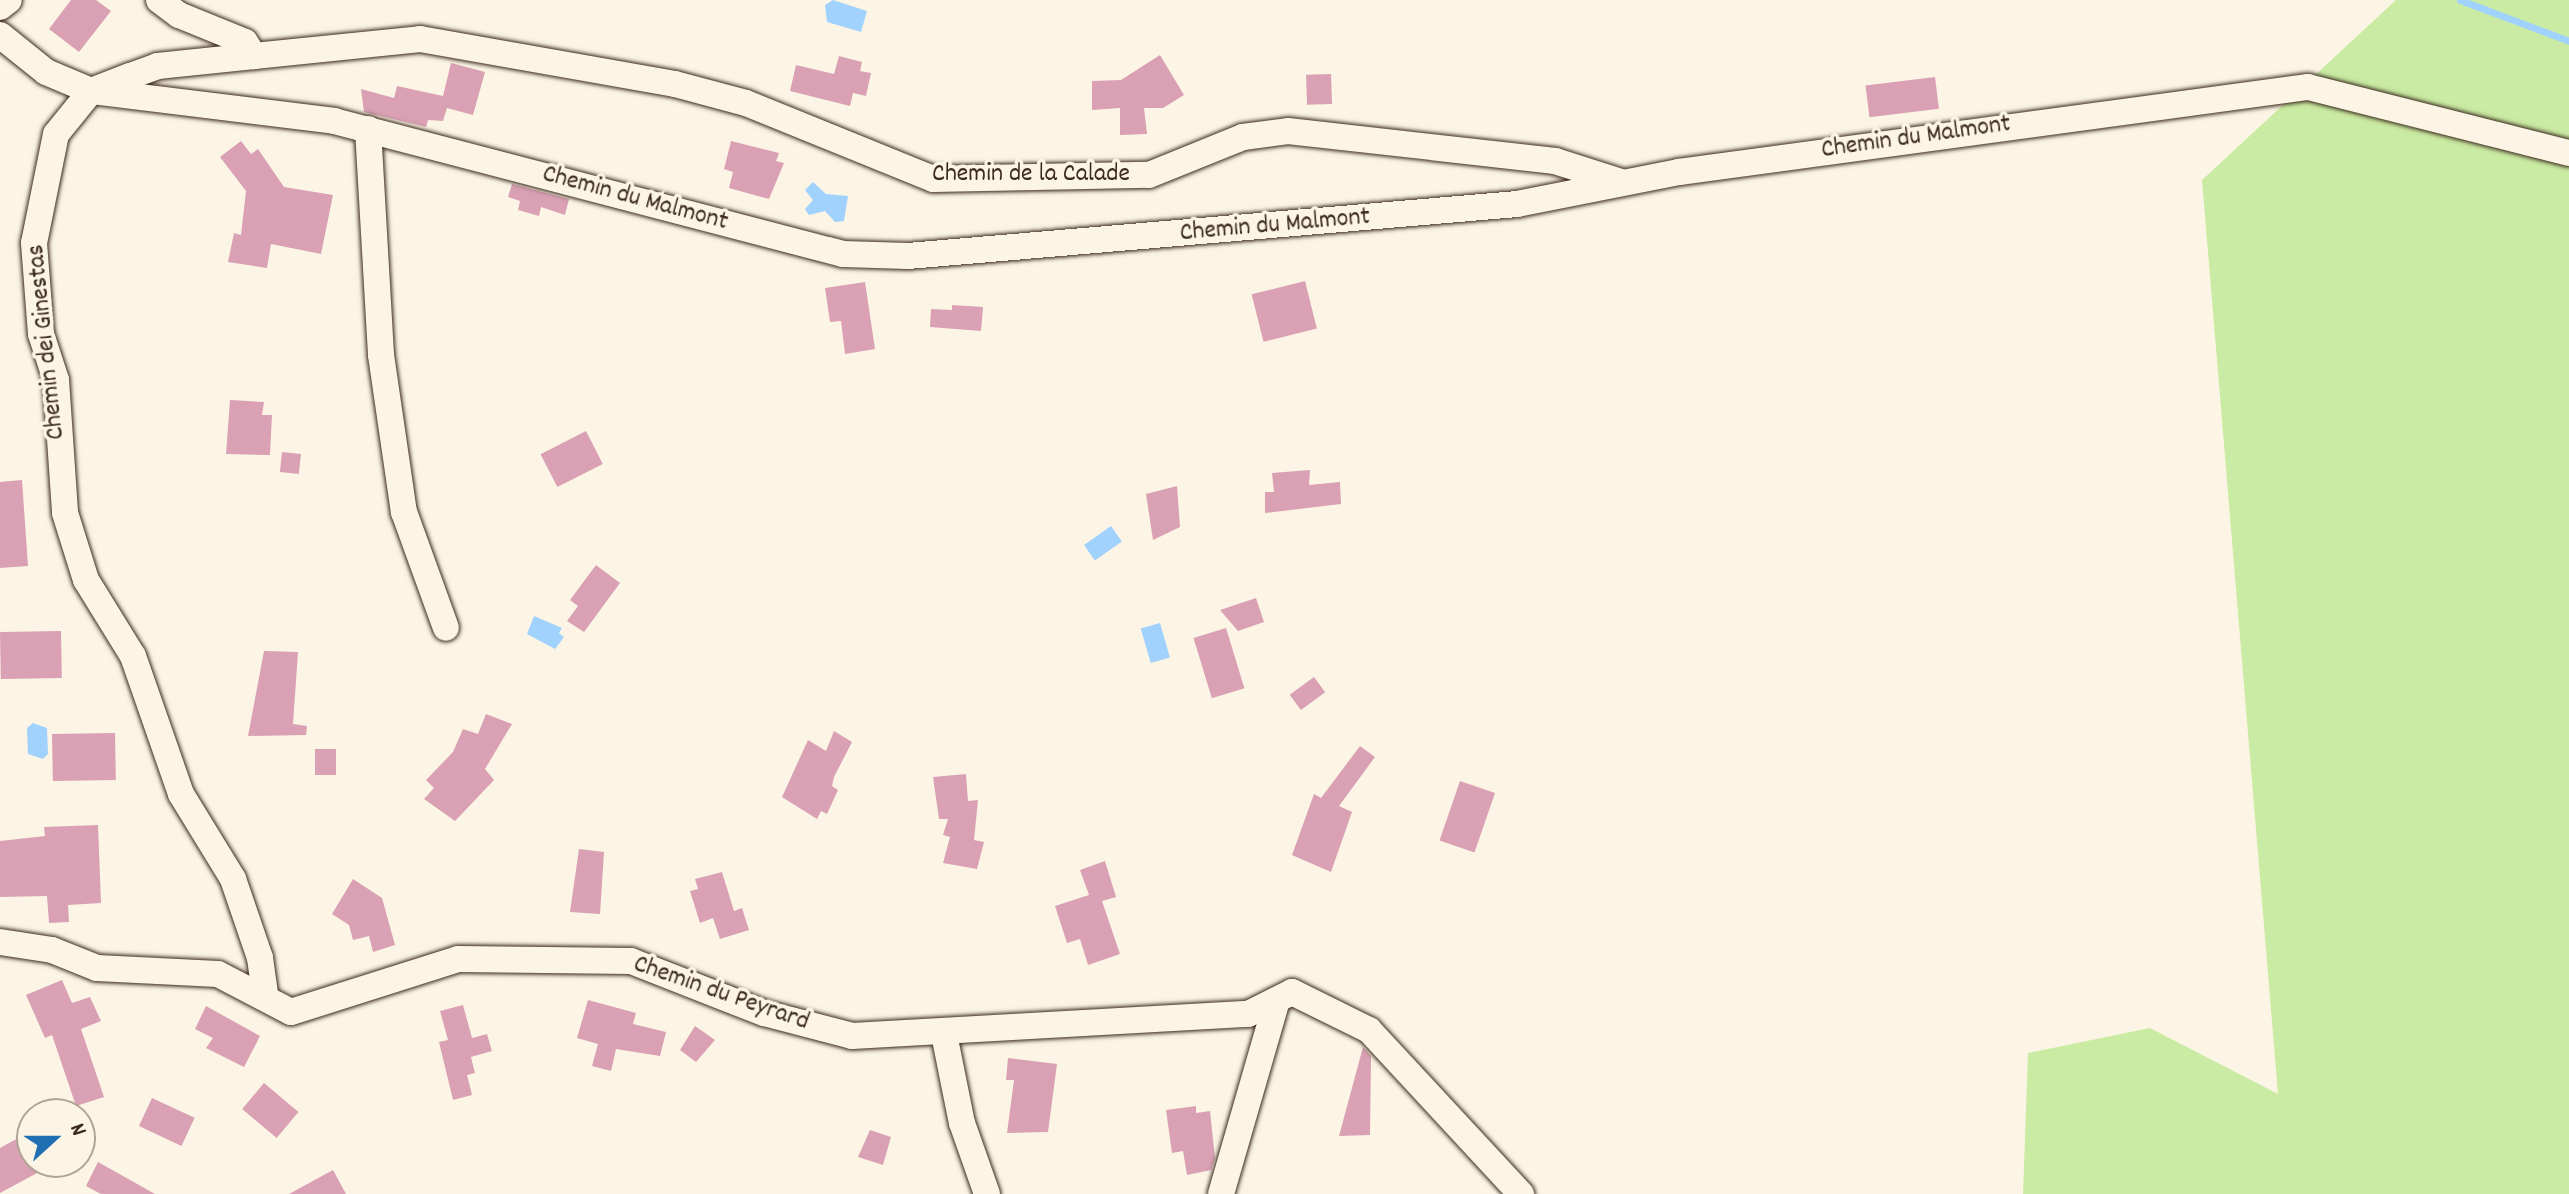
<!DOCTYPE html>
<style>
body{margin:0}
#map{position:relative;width:2569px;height:1194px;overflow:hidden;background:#fcf5e5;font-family:Dekko,sans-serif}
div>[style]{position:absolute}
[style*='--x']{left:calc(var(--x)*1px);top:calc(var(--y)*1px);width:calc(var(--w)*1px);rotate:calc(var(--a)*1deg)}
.green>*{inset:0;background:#caeba3}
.water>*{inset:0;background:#a1d1fd;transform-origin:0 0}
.stream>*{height:7px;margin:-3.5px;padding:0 3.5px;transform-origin:3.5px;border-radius:3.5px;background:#a1d1fd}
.building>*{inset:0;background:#d9a1b3;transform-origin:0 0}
.roads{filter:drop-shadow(0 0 2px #3b2a1e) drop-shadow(0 0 2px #3b2a1e)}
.minor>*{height:26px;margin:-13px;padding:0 13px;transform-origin:13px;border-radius:13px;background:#fcf5e5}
span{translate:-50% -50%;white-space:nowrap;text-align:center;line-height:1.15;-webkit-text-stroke:7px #fcf5e5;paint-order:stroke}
.street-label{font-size:26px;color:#3b2a1e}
.north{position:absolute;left:16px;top:1098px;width:80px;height:80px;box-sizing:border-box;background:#fcf5e5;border:2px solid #afa495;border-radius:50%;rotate:69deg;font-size:22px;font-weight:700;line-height:32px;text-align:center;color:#3b2a1e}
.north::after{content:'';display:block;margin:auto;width:28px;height:36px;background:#1f6fb2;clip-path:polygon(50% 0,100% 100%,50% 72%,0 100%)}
</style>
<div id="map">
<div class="green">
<i style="clip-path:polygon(2396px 0,2569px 0,2569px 1194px,2023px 1194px,2028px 1053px,2150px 1028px,2278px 1094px,2202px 180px)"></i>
</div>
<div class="water">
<i style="clip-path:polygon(833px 0,867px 11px,861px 32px,827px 22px,825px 5px)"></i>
<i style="clip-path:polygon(813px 182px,826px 194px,848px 196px,844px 221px,835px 222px,825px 211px,809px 215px,805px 209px,813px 200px,805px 190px)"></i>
<i style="left:1111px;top:526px;width:19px;height:33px;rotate:55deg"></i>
<i style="clip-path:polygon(534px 616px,562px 628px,559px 633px,564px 637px,555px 649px,527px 634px)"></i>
<i style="left:1160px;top:623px;width:36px;height:20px;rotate:74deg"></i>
<i style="clip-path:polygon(33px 723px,47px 728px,48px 754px,43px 759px,28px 754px,27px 728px)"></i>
</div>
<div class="stream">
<i style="--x:2460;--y:0;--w:116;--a:20.6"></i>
</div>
<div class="building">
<i style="clip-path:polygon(71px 0,96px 0,111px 11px,79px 52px,49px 29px)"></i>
<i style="clip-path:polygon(1160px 55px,1184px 95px,1163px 108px,1144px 108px,1147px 134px,1120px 135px,1120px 108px,1092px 110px,1092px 81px,1121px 80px)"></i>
<i style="clip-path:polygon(839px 56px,862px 62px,860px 71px,871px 73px,866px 96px,853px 93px,850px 106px,790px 91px,796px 65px,834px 74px)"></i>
<i style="clip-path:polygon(451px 63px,485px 72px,473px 115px,447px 108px,443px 121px,428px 120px,426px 127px,364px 112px,361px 89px,394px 98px,397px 86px,443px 96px)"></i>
<i style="left:1331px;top:74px;width:30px;height:25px;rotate:88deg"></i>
<i style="left:1935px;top:77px;width:32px;height:70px;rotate:83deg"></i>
<i style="clip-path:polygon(241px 141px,251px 154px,258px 149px,284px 187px,333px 195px,321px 254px,271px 244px,267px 268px,228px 262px,234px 233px,241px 235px,246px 191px,220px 157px)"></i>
<i style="clip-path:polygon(731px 141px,779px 153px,776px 161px,784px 163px,769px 199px,729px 188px,733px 172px,724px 169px)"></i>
<i style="clip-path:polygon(512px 184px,569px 199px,565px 215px,541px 207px,539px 216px,518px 210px,520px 201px,508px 197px)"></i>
<i style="left:1305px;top:281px;width:49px;height:55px;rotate:76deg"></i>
<i style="clip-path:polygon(865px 282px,875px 349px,845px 354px,841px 321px,830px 322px,825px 288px)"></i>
<i style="clip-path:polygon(952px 305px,983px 307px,981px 331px,930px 327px,931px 309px,952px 310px)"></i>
<i style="clip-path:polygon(230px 400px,264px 402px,262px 415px,272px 415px,270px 455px,226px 454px)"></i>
<i style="left:586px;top:431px;width:37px;height:51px;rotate:63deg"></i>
<i style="left:282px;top:452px;width:19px;height:20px;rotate:6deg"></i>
<i style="clip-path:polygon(1310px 470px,1309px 485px,1340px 482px,1341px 504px,1265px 513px,1265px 492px,1274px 492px,1272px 473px)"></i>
<i style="clip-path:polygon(22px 480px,28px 566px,0 568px,0 482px)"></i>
<i style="clip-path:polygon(1177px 486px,1180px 527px,1153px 540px,1146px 494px)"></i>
<i style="clip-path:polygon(596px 565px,620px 583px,584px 632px,567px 621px,578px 606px,570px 600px)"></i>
<i style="clip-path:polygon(1256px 598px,1264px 622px,1238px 631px,1220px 610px)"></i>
<i style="left:1226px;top:628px;width:63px;height:34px;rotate:73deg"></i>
<i style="left:61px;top:631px;width:47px;height:61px;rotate:89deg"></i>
<i style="clip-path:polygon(264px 651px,298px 652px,293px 724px,307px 726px,306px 735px,248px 736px)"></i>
<i style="left:1314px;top:677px;width:19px;height:30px;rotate:54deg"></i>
<i style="clip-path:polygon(486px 714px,512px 724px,485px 769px,494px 780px,455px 821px,424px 799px,434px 788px,426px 780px,453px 752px,463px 729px,478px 734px)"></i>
<i style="clip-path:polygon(834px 731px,852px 742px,834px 777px,832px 786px,838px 790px,827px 814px,821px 811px,817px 819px,782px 797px,808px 740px,826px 751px)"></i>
<i style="left:115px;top:733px;width:47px;height:63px;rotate:89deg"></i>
<i style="clip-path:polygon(1360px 746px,1375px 757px,1339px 806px,1352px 812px,1331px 872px,1292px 855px,1314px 794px,1321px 798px)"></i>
<i style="left:315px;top:749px;width:21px;height:26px"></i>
<i style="clip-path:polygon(966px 774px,968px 801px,978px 800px,974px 840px,984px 842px,977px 869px,943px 863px,950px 837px,943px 835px,948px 819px,939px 819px,933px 777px)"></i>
<i style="left:1460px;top:781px;width:37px;height:63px;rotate:19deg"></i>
<i style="clip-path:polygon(98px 825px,101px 903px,68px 905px,69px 922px,49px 923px,47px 896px,0 897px,0 841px,45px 836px,44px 827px)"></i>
<i style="clip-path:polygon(579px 849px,604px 852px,600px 914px,570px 912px)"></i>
<i style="clip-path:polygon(1105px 861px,1116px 897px,1102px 901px,1120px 954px,1088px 965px,1080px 939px,1067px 943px,1055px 906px,1089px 895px,1080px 870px)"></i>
<i style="clip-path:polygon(722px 872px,734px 911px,742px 908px,749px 930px,720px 939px,713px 918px,700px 923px,690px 891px,698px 889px,695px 879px)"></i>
<i style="clip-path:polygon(353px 879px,382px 898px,395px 945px,373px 952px,369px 936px,353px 940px,349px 925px,332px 914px)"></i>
<i style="clip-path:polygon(62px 980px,72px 1003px,90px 997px,101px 1021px,81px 1029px,104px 1097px,76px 1106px,52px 1035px,45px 1038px,26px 995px)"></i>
<i style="clip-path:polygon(588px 1000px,636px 1013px,633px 1024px,666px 1032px,660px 1056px,616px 1049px,611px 1071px,592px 1066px,598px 1044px,577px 1038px)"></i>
<i style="clip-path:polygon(463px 1005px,472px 1038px,487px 1034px,492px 1051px,471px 1057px,475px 1073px,467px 1075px,472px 1095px,453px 1100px,439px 1042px,448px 1040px,440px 1011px)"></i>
<i style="clip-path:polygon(206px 1006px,260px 1036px,244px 1067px,206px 1048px,213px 1038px,195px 1029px)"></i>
<i style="clip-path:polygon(695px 1026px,715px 1040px,696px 1062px,680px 1050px)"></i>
<i style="clip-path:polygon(1363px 1047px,1371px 1056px,1370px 1135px,1339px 1136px)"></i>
<i style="clip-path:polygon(1008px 1058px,1057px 1064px,1048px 1132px,1007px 1133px,1014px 1080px,1006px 1080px)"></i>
<i style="left:264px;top:1083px;width:45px;height:34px;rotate:40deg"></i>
<i style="left:152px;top:1098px;width:47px;height:31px;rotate:25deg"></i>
<i style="clip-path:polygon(1196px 1106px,1196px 1113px,1210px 1111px,1215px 1158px,1211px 1170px,1187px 1175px,1183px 1151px,1172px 1153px,1166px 1110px)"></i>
<i style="clip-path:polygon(870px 1130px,891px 1137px,883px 1165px,858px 1157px)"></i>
<i style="clip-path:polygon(20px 1137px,39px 1172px,0 1193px,0 1148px)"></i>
<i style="clip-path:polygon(98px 1162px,155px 1194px,101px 1194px,86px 1186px)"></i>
<i style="clip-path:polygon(333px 1170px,346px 1194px,289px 1194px)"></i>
</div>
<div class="roads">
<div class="minor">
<i style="--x:159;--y:0;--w:25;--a:37"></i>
<i style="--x:179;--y:15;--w:71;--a:22.2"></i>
<i style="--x:245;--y:42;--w:17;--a:57"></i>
<i style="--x:254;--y:56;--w:97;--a:174.1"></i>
<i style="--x:158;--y:66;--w:30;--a:160"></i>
<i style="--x:130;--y:76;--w:42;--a:159"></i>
<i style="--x:91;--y:91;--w:55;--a:129.1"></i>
<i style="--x:56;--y:134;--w:111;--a:101.4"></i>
<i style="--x:34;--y:243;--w:91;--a:85.6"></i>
<i style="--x:41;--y:334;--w:48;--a:71.9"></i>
<i style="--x:56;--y:380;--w:133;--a:86.1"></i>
<i style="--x:65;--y:513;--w:70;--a:72.6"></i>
<i style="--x:86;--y:580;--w:89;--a:58.3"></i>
<i style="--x:133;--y:656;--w:146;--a:70.8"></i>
<i style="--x:181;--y:794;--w:100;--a:58.5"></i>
<i style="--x:233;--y:879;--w:83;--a:71.1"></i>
<i style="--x:260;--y:958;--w:36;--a:82"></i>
<i style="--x:0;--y:7;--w:11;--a:-38"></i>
<i style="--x:0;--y:35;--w:59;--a:38.8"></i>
<i style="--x:46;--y:72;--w:49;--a:22.9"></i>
<i style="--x:91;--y:91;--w:245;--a:7"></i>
<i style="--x:334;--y:121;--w:526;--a:14.64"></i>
<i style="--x:843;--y:254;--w:65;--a:1.8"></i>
<i style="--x:908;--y:256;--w:611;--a:-4.88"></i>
<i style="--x:1517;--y:204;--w:165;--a:-11.2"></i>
<i style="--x:1679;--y:172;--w:635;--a:-7.7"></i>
<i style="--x:2308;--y:87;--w:269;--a:14.2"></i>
<i style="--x:254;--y:56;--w:167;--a:-5.8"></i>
<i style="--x:420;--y:39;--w:259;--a:10"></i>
<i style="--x:675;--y:84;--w:73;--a:15"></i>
<i style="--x:746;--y:103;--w:202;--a:22.1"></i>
<i style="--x:933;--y:179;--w:216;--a:-1.1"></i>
<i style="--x:1149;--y:175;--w:101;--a:-22"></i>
<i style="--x:1243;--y:137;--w:45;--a:-7.6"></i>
<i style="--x:1288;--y:131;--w:269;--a:6.4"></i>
<i style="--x:1555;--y:161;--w:69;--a:17.7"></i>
<i style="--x:368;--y:129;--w:226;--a:86.7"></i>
<i style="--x:381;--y:355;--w:159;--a:81.7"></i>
<i style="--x:404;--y:512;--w:123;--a:70.1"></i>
<i style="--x:0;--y:942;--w:53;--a:8.7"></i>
<i style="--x:52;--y:950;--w:48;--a:21.8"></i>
<i style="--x:97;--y:968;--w:121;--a:2.8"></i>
<i style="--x:218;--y:974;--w:82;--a:27.5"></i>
<i style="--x:291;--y:1012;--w:175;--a:-17.6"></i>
<i style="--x:458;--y:959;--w:173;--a:0.7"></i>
<i style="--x:631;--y:961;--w:143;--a:21.4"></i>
<i style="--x:764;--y:1013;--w:91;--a:14.6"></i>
<i style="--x:852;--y:1036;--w:397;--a:-3.2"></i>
<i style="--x:1248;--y:1014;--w:49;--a:-26.6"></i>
<i style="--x:1292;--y:992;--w:86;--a:26.3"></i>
<i style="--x:1369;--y:1030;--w:224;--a:47.2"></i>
<i style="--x:944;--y:1034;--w:91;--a:78.6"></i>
<i style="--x:962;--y:1123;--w:75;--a:70.6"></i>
<i style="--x:1221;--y:1194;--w:198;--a:-73.9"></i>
</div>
</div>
<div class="street-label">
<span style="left:1916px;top:138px;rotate:-8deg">Chemin du Malmont</span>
<span style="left:1031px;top:175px">Chemin de la Calade</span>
<span style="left:635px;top:199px;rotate:15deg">Chemin du Malmont</span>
<span style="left:1275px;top:226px;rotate:-5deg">Chemin du Malmont</span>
<span style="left:47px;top:342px;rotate:-96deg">Chemin dei Ginestas</span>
<span style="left:721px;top:994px;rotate:19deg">Chemin du Peyrard</span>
</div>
<div class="north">N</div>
</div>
